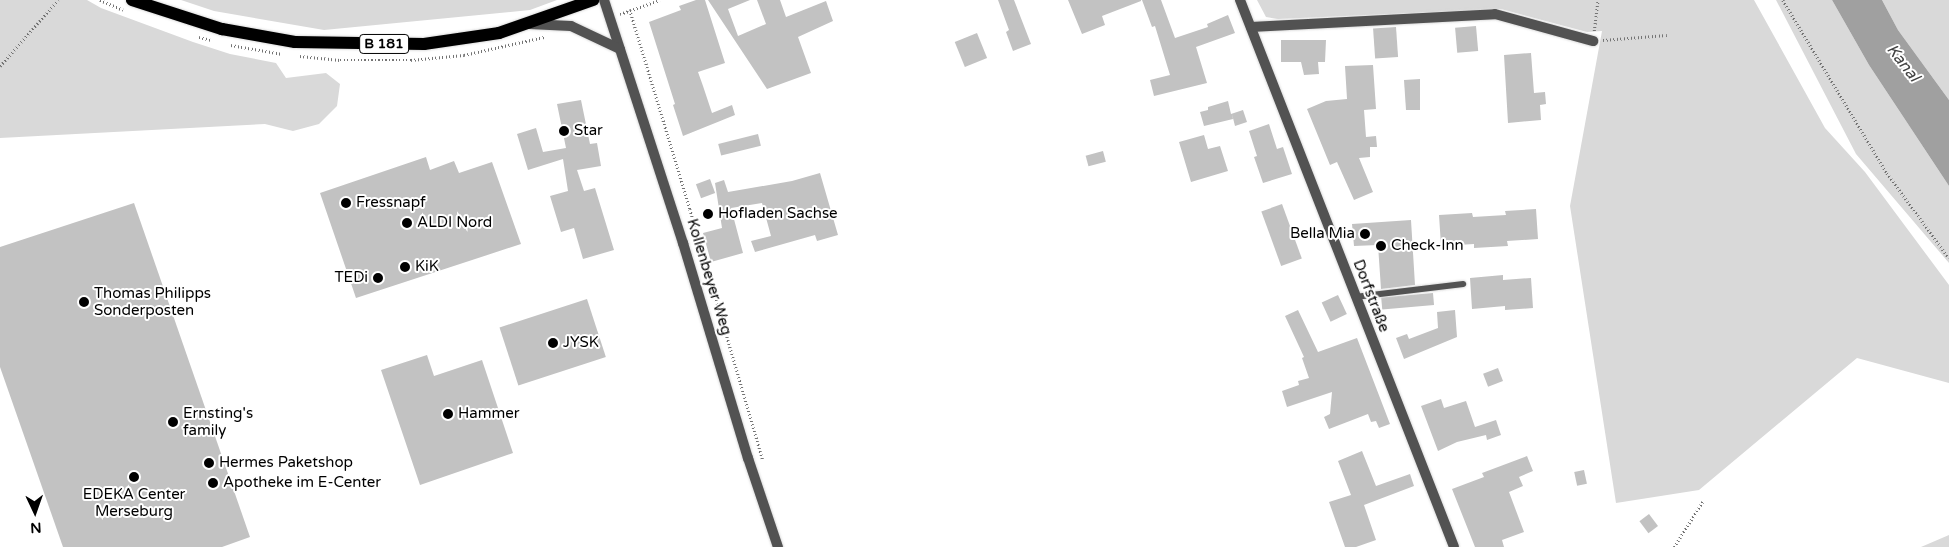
<!DOCTYPE html>
<meta charset="utf-8">
<style>
body{margin:0}
#map{position:relative;width:1949px;height:547px;overflow:hidden;background:#fff;font-family:"Varela Round",sans-serif}
div>[style]{position:absolute}
[style*='--x']{left:calc(var(--x)*1px);top:calc(var(--y)*1px);width:calc(var(--w)*1px);rotate:calc(var(--a)*1deg)}
.green>*{inset:0;background:#d9d9d9}
.water>*{inset:0;background:#a0a0a0}
.building>*{inset:0;background:#c2c2c2;transform-origin:0 0}
.path>*{height:2.5px;margin-top:-1.25px;transform-origin:0;background:repeating-linear-gradient(90deg,#747474 0 1px,transparent 0 3.5px)}
.roads{filter:drop-shadow(0 0 1px #dbdbdb) drop-shadow(0 0 1px #dbdbdb)}
.lane>*{height:6px;margin:-3px;padding:0 3px;transform-origin:3px;border-radius:3px;background:#525252}
.street>*{height:10px;margin:-5px;padding:0 5px;transform-origin:5px;border-radius:5px;background:#525252}
.primary>*{height:12px;margin:-6px;padding:0 6px;transform-origin:6px;border-radius:6px;background:#000}
.dots>*{width:14px;height:14px;translate:-50% -50%;box-sizing:border-box;border:2px solid #fff;border-radius:50%}
span{translate:-50% -50%;white-space:nowrap;text-align:center;line-height:1.15;-webkit-text-stroke:4px #fff;paint-order:stroke}
.shield-label span{padding:1px 4px;background:#fff;border:1px solid;border-radius:4px;-webkit-text-stroke-width:0}
.shield-label{font-size:14px;color:#000;font-weight:700}
.poi-label{font-size:15px;color:#000}
.left{translate:0 -50%;text-align:left}
.right{translate:-100% -50%;text-align:right}
.street-label{font-size:15px;color:#000}
.water-label{font-size:16px;color:#414141;font-style:italic}
.north{position:absolute;left:10px;top:487px;width:50px;height:50px;-webkit-text-stroke:4px #fff;paint-order:stroke;rotate:177deg;font-size:14px;font-weight:700;line-height:20px;text-align:center;color:#000}
.north::after{content:'';display:block;margin:auto;width:18px;height:22px;background:#000;clip-path:polygon(50% 0,100% 100%,50% 72%,0 100%)}
</style>
<div id="map">
<div class="green">
<i style="clip-path:polygon(0 0,87px 0,101px 8px,193px 42px,230px 54px,276px 63px,286px 78px,326px 73px,340px 84px,337px 106px,319px 124px,293px 131px,265px 124px,0 138px)"></i>
<i style="clip-path:polygon(181px 0,557px 0,530px 10px,324px 30px,214px 11px)"></i>
<i style="clip-path:polygon(1257px 0,1754px 0,1825px 128px,1865px 172px,1949px 285px,1949px 383px,1857px 358px,1699px 490px,1616px 503px,1570px 206px,1602px 31px,1587px 32px,1501px 9px,1278px 19px,1266px 17px)"></i>
<i style="clip-path:polygon(1776px 0,1832px 0,1869px 65px,1949px 186px,1949px 263px,1856px 154px)"></i>
<i style="clip-path:polygon(1882px 0,1949px 0,1949px 100px,1898px 30px)"></i>
<i style="clip-path:polygon(1949px 535px,1949px 547px,1921px 547px)"></i>
</div>
<div class="water">
<i style="clip-path:polygon(1832px 0,1882px 0,1898px 30px,1949px 100px,1949px 186px,1869px 65px)"></i>
</div>
<div class="building">
<i style="clip-path:polygon(696px 0,705px 0,725px 63px,698px 72px,703px 86px,712px 113px,732px 105px,735px 115px,683px 136px,673px 105px,675px 104px,649px 22px,681px 10px,679px 6px)"></i>
<i style="clip-path:polygon(708px 0,750px 0,728px 9px,738px 36px,766px 24px,757px 0,780px 0,786px 17px,826px 1px,833px 21px,798px 37px,811px 73px,767px 89px)"></i>
<i style="clip-path:polygon(998px 0,1014px 0,1031px 44px,1013px 51px,1006px 32px,1009px 30px)"></i>
<i style="clip-path:polygon(1068px 0,1141px 0,1141px 1px,1102px 16px,1105px 25px,1082px 34px)"></i>
<i style="clip-path:polygon(1142px 0,1161px 0,1175px 38px,1208px 27px,1207px 24px,1228px 15px,1235px 33px,1196px 47px,1207px 83px,1154px 96px,1150px 80px,1170px 75px,1155px 26px,1152px 27px)"></i>
<i style="left:1476px;top:26px;width:25px;height:21px;rotate:85deg"></i>
<i style="left:1396px;top:27px;width:30px;height:23px;rotate:86deg"></i>
<i style="left:977px;top:33px;width:27px;height:24px;rotate:68deg"></i>
<i style="clip-path:polygon(1281px 40px,1326px 40px,1325px 62px,1318px 62px,1319px 74px,1304px 75px,1301px 62px,1281px 62px)"></i>
<i style="clip-path:polygon(1531px 53px,1534px 93px,1545px 92px,1546px 104px,1540px 105px,1541px 120px,1508px 123px,1504px 55px)"></i>
<i style="clip-path:polygon(1373px 65px,1376px 109px,1364px 110px,1366px 137px,1376px 136px,1377px 147px,1370px 147px,1370px 157px,1359px 158px,1373px 192px,1354px 200px,1337px 162px,1330px 165px,1307px 109px,1326px 101px,1347px 99px,1345px 66px)"></i>
<i style="clip-path:polygon(1420px 79px,1420px 110px,1406px 110px,1404px 80px)"></i>
<i style="clip-path:polygon(581px 100px,590px 144px,597px 143px,601px 166px,577px 170px,584px 191px,595px 188px,614px 250px,583px 259px,574px 228px,561px 232px,550px 196px,568px 191px,563px 159px,528px 170px,517px 134px,536px 128px,543px 152px,566px 148px,557px 104px)"></i>
<i style="clip-path:polygon(1228px 101px,1231px 114px,1243px 110px,1247px 122px,1235px 126px,1232px 114px,1233px 119px,1204px 126px,1200px 112px,1208px 110px,1208px 107px)"></i>
<i style="clip-path:polygon(1269px 124px,1277px 149px,1283px 147px,1292px 174px,1263px 183px,1254px 157px,1257px 156px,1249px 131px)"></i>
<i style="left:758px;top:134px;width:12px;height:41px;rotate:76deg"></i>
<i style="clip-path:polygon(1204px 135px,1208px 149px,1220px 146px,1228px 171px,1191px 182px,1179px 142px)"></i>
<i style="left:1103px;top:151px;width:11px;height:18px;rotate:75deg"></i>
<i style="clip-path:polygon(426px 157px,430px 170px,454px 161px,459px 173px,492px 162px,521px 244px,356px 298px,320px 193px)"></i>
<i style="clip-path:polygon(820px 173px,838px 235px,817px 241px,815px 235px,755px 252px,751px 241px,771px 236px,762px 203px,731px 208px,743px 253px,711px 262px,703px 233px,722px 228px,715px 183px,724px 180px,728px 192px,792px 181px)"></i>
<i style="left:710px;top:179px;width:15px;height:15px;rotate:70deg"></i>
<i style="clip-path:polygon(134px 203px,250px 537px,222px 547px,63px 547px,0 367px,0 247px)"></i>
<i style="left:1282px;top:204px;width:58px;height:22px;rotate:70deg"></i>
<i style="clip-path:polygon(1536px 209px,1538px 239px,1507px 241px,1508px 246px,1474px 248px,1474px 244px,1441px 246px,1439px 215px,1472px 213px,1473px 217px,1506px 215px,1505px 211px)"></i>
<i style="clip-path:polygon(1411px 220px,1415px 285px,1381px 289px,1378px 245px,1354px 246px,1352px 224px)"></i>
<i style="clip-path:polygon(1503px 275px,1503px 280px,1531px 278px,1533px 308px,1505px 310px,1505px 306px,1472px 309px,1470px 278px)"></i>
<i style="left:1433px;top:293px;width:12px;height:52px;rotate:85deg"></i>
<i style="left:1338px;top:295px;width:21px;height:18px;rotate:65deg"></i>
<i style="left:587px;top:299px;width:61px;height:92px;rotate:72deg"></i>
<i style="clip-path:polygon(1298px 310px,1318px 352px,1357px 338px,1390px 424px,1379px 428px,1376px 421px,1371px 422px,1368px 414px,1329px 429px,1324px 417px,1330px 414px,1332px 392px,1287px 407px,1282px 391px,1299px 385px,1298px 381px,1309px 378px,1302px 358px,1304px 357px,1285px 316px)"></i>
<i style="clip-path:polygon(1455px 310px,1457px 337px,1404px 359px,1396px 338px,1407px 334px,1409px 339px,1438px 328px,1437px 312px)"></i>
<i style="clip-path:polygon(427px 355px,434px 376px,482px 360px,513px 453px,420px 485px,381px 370px)"></i>
<i style="left:1498px;top:368px;width:14px;height:16px;rotate:69deg"></i>
<i style="clip-path:polygon(1441px 399px,1444px 408px,1466px 401px,1475px 427px,1496px 420px,1501px 435px,1487px 440px,1486px 435px,1457px 442px,1438px 451px,1421px 406px)"></i>
<i style="clip-path:polygon(1362px 451px,1376px 486px,1410px 474px,1414px 486px,1364px 505px,1376px 540px,1356px 547px,1345px 547px,1329px 502px,1351px 495px,1338px 461px)"></i>
<i style="clip-path:polygon(1527px 456px,1533px 471px,1519px 477px,1523px 486px,1509px 492px,1524px 532px,1502px 540px,1504px 547px,1475px 547px,1452px 489px,1484px 477px,1482px 473px)"></i>
<i style="left:1584px;top:470px;width:14px;height:10px;rotate:78deg"></i>
<i style="left:1649px;top:514px;width:15px;height:12px;rotate:53deg"></i>
</div>
<div class="path">
<i style="--x:100;--y:0;--w:25;--a:23"></i>
<i style="--x:1783;--y:0;--w:202;--a:59"></i>
<i style="--x:1887;--y:173;--w:105;--a:53.9"></i>
<i style="--x:630;--y:10;--w:208;--a:73.2"></i>
<i style="--x:690;--y:209;--w:261;--a:73.8"></i>
<i style="--x:620;--y:14;--w:42;--a:-19.3"></i>
<i style="--x:1594;--y:31;--w:31;--a:-83"></i>
<i style="--x:199;--y:37;--w:12;--a:14"></i>
<i style="--x:1603;--y:40;--w:64;--a:-4.5"></i>
<i style="--x:231;--y:45;--w:52;--a:10"></i>
<i style="--x:300;--y:56;--w:40;--a:5.7"></i>
<i style="--x:340;--y:60;--w:71;--a:0"></i>
<i style="--x:411;--y:60;--w:53;--a:-5.4"></i>
<i style="--x:464;--y:55;--w:82;--a:-12.7"></i>
<i style="--x:0;--y:66;--w:88;--a:-48.7"></i>
<i style="--x:1674;--y:547;--w:54;--a:-57.8"></i>
</div>
<div class="roads">
<div class="lane">
<i style="--x:1355;--y:297;--w:109;--a:-6.9"></i>
</div>
<div class="street">
<i style="--x:604;--y:0;--w:256;--a:72"></i>
<i style="--x:683;--y:243;--w:225;--a:73.2"></i>
<i style="--x:748;--y:458;--w:94;--a:71.4"></i>
<i style="--x:1240;--y:0;--w:587;--a:68.63"></i>
<i style="--x:529;--y:24;--w:42;--a:2.7"></i>
<i style="--x:571;--y:26;--w:54;--a:25.1"></i>
<i style="--x:1251;--y:27;--w:244;--a:-3"></i>
<i style="--x:1495;--y:14;--w:102;--a:15.4"></i>
</div>
<div class="primary">
<i style="--x:132;--y:0;--w:95;--a:17.9"></i>
<i style="--x:222;--y:29;--w:74;--a:10.1"></i>
<i style="--x:295;--y:42;--w:129;--a:0.9"></i>
<i style="--x:424;--y:44;--w:76;--a:-8.3"></i>
<i style="--x:499;--y:33;--w:100;--a:-19.3"></i>
</div>
</div>
<div class="dots">
<i style="left:564px;top:131px;background:#000"></i>
<i style="left:346px;top:203px;background:#000"></i>
<i style="left:708px;top:214px;background:#000"></i>
<i style="left:407px;top:223px;background:#000"></i>
<i style="left:1365px;top:234px;background:#000"></i>
<i style="left:1381px;top:246px;background:#000"></i>
<i style="left:405px;top:267px;background:#000"></i>
<i style="left:378px;top:278px;background:#000"></i>
<i style="left:84px;top:302px;background:#000"></i>
<i style="left:553px;top:343px;background:#000"></i>
<i style="left:448px;top:414px;background:#000"></i>
<i style="left:173px;top:422px;background:#000"></i>
<i style="left:209px;top:463px;background:#000"></i>
<i style="left:134px;top:477px;background:#000"></i>
<i style="left:213px;top:483px;background:#000"></i>
</div>
<div class="shield-label">
<span style="left:384px;top:44px">B 181</span>
</div>
<div class="poi-label">
<span class="left" style="left:574px;top:131px">Star</span>
<span class="left" style="left:356px;top:203px">Fressnapf</span>
<span class="left" style="left:718px;top:214px">Hofladen Sachse</span>
<span class="left" style="left:417px;top:223px">ALDI Nord</span>
<span class="right" style="left:1355px;top:234px">Bella Mia</span>
<span class="left" style="left:1391px;top:246px">Check-Inn</span>
<span class="left" style="left:415px;top:267px">KiK</span>
<span class="right" style="left:368px;top:278px">TEDi</span>
<span class="left" style="left:94px;top:302px">Thomas Philipps<br>Sonderposten</span>
<span class="left" style="left:563px;top:343px">JYSK</span>
<span class="left" style="left:183px;top:422px">Ernsting's<br>family</span>
<span class="left" style="left:458px;top:414px">Hammer</span>
<span class="left" style="left:219px;top:463px">Hermes Paketshop</span>
<span class="left" style="left:223px;top:483px">Apotheke im E-Center</span>
<span style="left:134px;top:503px">EDEKA Center<br>Merseburg</span>
</div>
<div class="street-label">
<span style="left:709px;top:277px;rotate:73deg">Kollenbeyer Weg</span>
<span style="left:1371px;top:296px;rotate:69deg">Dorfstraße</span>
</div>
<div class="water-label">
<span style="left:1903px;top:63px;rotate:52deg">Kanal</span>
</div>
<div class="north">N</div>
</div>
